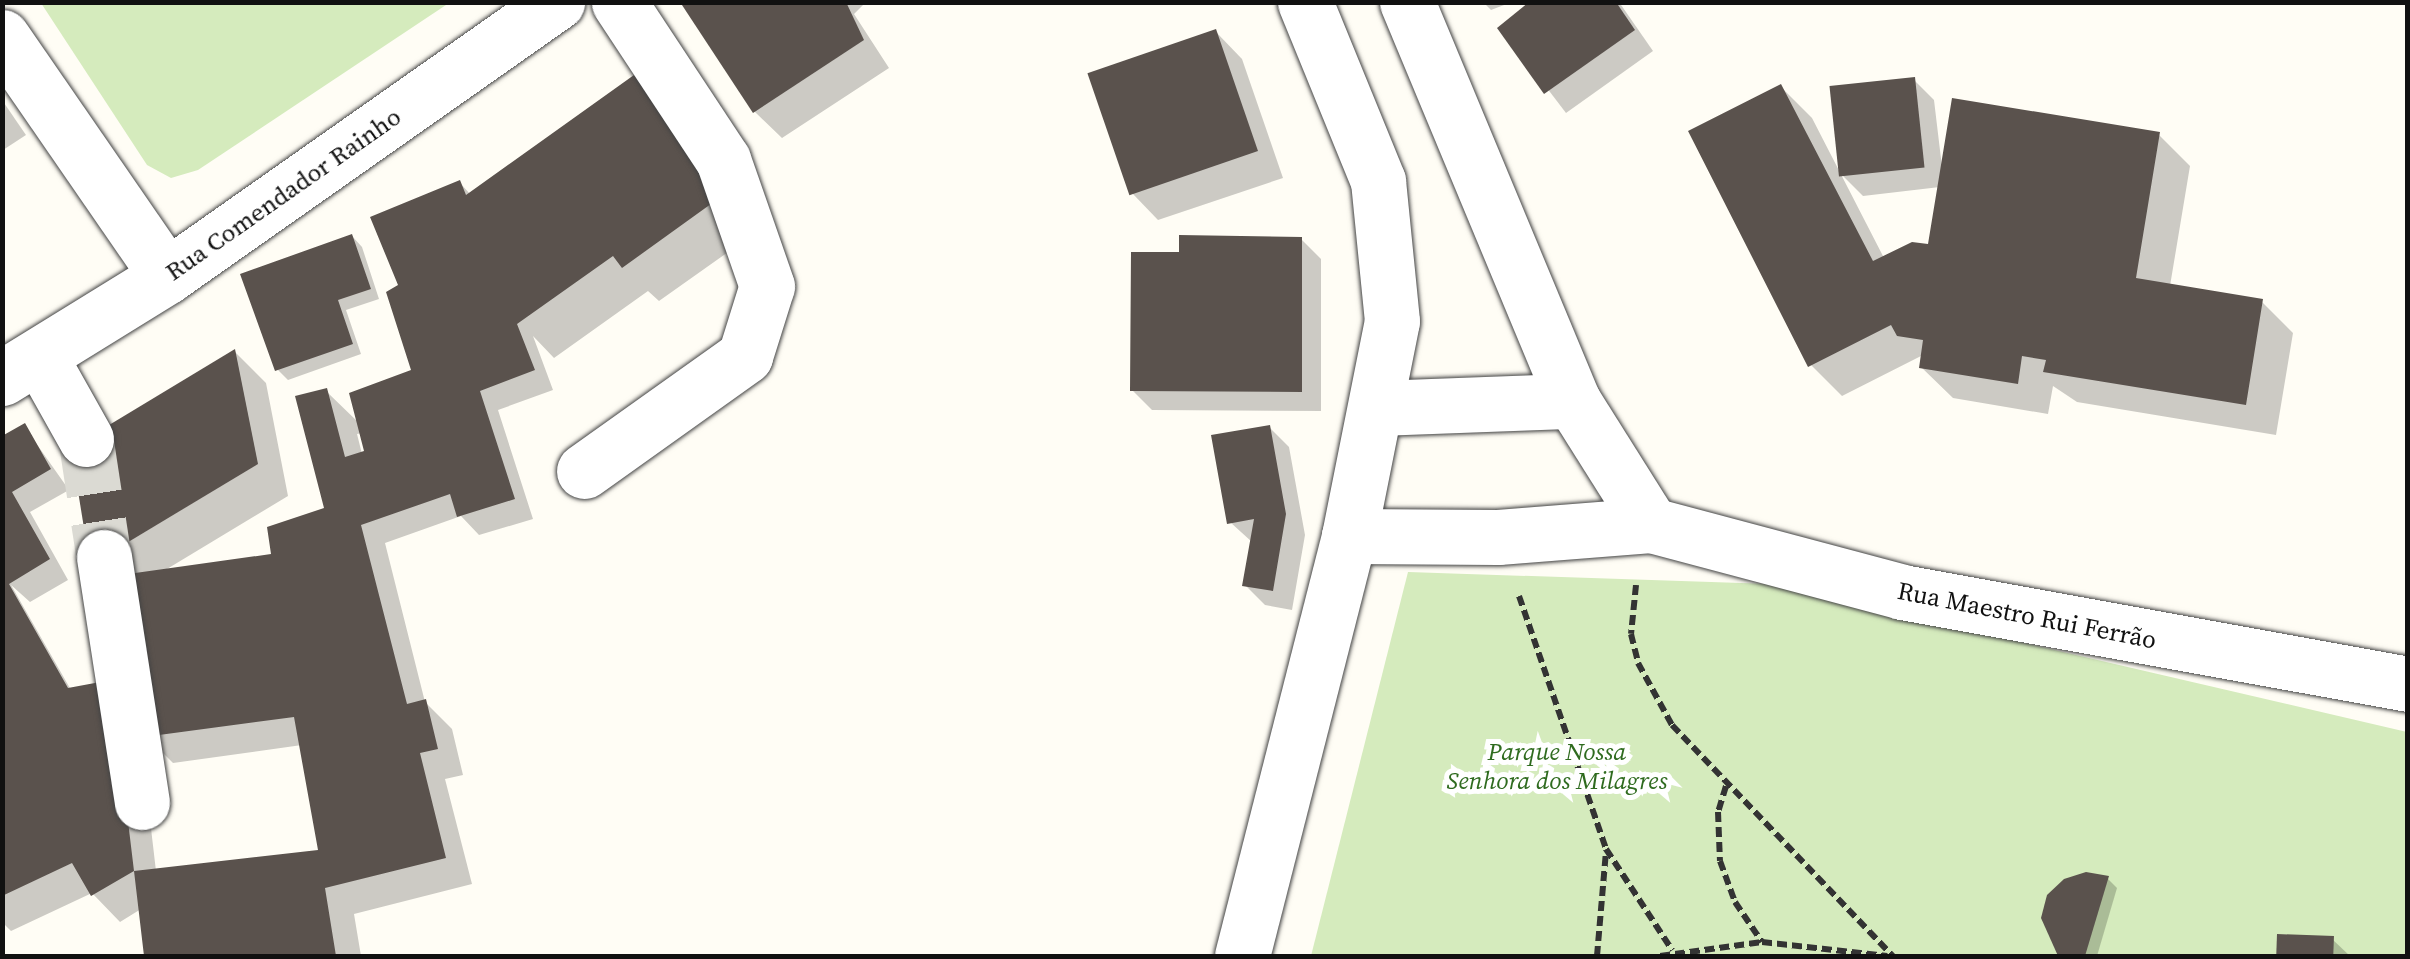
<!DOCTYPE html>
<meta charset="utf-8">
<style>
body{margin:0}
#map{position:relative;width:2410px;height:959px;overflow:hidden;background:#fffdf5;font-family:"Source Serif 4",serif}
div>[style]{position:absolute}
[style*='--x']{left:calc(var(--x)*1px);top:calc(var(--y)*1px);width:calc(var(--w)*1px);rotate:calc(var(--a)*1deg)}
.green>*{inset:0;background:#d5ebbd}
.shadow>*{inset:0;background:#0003}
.building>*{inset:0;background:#5a524d;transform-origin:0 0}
.minor-tunnel>*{height:55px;margin-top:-27.5px;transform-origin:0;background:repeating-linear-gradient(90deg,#dbdad3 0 55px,transparent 0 83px)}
.path>*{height:6px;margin-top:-3px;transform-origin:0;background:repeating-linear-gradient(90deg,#333 0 10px,transparent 0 15px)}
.roads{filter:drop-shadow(0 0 2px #444) drop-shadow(0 0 2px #444)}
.minor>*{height:55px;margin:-27.5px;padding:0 27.5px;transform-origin:27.5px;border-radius:27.5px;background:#fff}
span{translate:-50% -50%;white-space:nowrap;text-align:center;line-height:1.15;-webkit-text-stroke:10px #fff;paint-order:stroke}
.street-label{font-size:25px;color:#111}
.park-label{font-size:25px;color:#2f6b1f;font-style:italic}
.frame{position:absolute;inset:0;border:5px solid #111;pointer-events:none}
</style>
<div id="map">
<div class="green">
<i style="clip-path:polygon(41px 3px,449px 3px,198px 170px,171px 178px,147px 165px)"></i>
<i style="clip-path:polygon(1408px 572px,1771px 584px,2407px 732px,2407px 956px,1311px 956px)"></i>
</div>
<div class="shadow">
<i style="clip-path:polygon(683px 2px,866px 2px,854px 14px,889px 68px,782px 138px,755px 112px)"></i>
<i style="clip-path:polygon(1483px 2px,1512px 2px,1491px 10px)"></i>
<i style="clip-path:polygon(1533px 2px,1619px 2px,1653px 51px,1566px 113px,1501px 28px)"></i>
<i style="clip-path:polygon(1216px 32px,1242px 59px,1283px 178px,1158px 220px,1132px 193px)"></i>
<i style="clip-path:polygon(evenodd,634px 78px,755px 233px,659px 301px,648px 291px,554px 358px,533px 336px,553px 390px,498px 410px,533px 519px,479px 535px,461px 516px,385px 543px,425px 702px,452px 729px,463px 775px,445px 779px,472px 884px,354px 914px,361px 956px,146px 956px,141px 909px,120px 922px,92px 893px,11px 931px,2px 922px,2px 439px,24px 426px,69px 490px,30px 512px,68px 580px,30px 602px,11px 585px,71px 690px,137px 709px,156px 871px,321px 853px,302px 745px,173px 763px,146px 736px,92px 564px,235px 352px,266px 383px,288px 496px,162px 572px,274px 556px,327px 510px,326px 391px,360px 424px,414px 371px,403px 287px,460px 183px,471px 195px,634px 78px,362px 433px,367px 453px,362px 454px,357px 434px,362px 433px)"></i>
<i style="clip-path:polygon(1914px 80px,1934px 100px,1942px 167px,2158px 134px,2190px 166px,2170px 286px,2262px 302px,2293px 333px,2276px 435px,2077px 402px,2053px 386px,2048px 414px,1953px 398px,1921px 367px,1923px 355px,1842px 396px,1811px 365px,1781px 87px,1812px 118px,1884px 258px,1930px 247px,1940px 187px,1863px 196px,1843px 176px)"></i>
<i style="clip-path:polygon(2px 100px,26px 135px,3px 150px,2px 150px)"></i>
<i style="clip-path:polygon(352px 236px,362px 247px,379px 299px,346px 310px,361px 354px,288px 380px,278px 370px)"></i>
<i style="clip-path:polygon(1301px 239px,1321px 259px,1321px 411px,1152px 410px,1132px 390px,1182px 255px)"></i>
<i style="clip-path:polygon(1269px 427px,1289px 447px,1305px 535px,1292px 610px,1265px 605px,1245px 585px,1252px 542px,1230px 522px)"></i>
<i style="clip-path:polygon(2107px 878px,2117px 888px,2097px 956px,2061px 956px,2044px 918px)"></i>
<i style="clip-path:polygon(2279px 937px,2332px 939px,2350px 956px,2278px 956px)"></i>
</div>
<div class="building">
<i style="clip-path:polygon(680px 2px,846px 2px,864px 40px,753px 113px)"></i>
<i style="clip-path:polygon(1529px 2px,1616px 2px,1635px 30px,1544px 94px,1497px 28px)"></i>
<i style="left:1216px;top:29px;width:129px;height:136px;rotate:71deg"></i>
<i style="clip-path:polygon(634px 75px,722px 196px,622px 268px,613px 256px,517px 324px,535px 370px,480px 391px,515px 499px,457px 517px,450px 494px,361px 525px,407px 704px,426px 699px,438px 749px,420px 753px,446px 858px,325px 888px,336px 956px,144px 956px,134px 871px,318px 850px,294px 717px,144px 737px,121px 575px,271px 554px,267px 527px,324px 508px,295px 396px,327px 388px,345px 457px,364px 451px,349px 393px,411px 370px,386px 292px,398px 285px,370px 217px,460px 180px,466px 195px)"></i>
<i style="left:1915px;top:77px;width:91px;height:86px;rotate:84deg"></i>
<i style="clip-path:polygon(1781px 84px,1873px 261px,1912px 242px,1928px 244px,1952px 98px,2160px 132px,2136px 278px,2263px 299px,2246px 405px,2043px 372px,2046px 360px,2022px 356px,2018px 384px,1919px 368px,1923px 340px,1897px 336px,1891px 325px,1808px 367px,1688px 131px)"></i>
<i style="clip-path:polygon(352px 234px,371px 289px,338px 300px,353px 344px,275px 371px,240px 274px)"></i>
<i style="clip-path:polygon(1179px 235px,1302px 237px,1302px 392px,1130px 391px,1131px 252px,1179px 252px)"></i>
<i style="clip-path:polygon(235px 349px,258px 464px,90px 565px,71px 448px)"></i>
<i style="clip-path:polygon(25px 423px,51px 469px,12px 492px,50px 559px,9px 584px,68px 688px,111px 680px,134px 871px,91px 896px,72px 863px,2px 896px,2px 436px)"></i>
<i style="clip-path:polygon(1270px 425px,1286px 514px,1273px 591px,1242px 586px,1254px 519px,1227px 524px,1211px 435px)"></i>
<i style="clip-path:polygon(2086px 872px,2109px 876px,2085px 956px,2058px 956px,2041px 918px,2047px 895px,2064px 879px)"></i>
<i style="left:2277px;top:934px;width:57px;height:22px;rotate:2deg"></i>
</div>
<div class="minor-tunnel">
<i style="--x:86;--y:439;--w:119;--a:81.3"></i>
</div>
<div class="path">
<i style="--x:1636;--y:585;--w:49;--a:95.8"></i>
<i style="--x:1631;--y:634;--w:30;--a:76"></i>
<i style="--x:1638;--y:663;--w:71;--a:61.3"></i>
<i style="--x:1672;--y:725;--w:320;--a:46.3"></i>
<i style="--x:1519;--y:596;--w:268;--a:71"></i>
<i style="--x:1606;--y:849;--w:121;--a:56.8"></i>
<i style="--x:1726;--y:786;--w:27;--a:107"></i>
<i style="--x:1718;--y:812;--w:49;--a:87.7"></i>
<i style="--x:1720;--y:861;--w:44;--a:69.9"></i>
<i style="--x:1735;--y:902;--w:48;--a:56"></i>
<i style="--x:1597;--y:956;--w:106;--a:-85.1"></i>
<i style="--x:1660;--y:956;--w:103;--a:-7.8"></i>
<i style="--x:1762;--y:942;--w:126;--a:6.4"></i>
</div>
<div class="roads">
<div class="minor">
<i style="--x:1407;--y:2;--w:432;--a:67.4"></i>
<i style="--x:1573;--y:401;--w:146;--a:57.8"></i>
<i style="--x:2;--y:37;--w:290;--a:55.4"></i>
<i style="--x:40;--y:357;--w:94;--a:60.7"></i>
<i style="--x:2;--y:378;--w:194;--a:-31.7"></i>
<i style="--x:167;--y:276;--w:477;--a:-35.1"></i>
<i style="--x:1378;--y:408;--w:195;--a:-2.1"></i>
<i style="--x:584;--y:471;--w:198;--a:-35.5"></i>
<i style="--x:745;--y:356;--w:73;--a:-72.6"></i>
<i style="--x:767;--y:286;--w:133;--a:-109.2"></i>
<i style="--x:723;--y:160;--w:189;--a:-123.4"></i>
<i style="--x:1349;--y:536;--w:149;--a:0.4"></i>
<i style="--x:1498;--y:537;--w:153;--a:-4.5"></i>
<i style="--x:1651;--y:525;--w:260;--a:14.9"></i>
<i style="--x:1902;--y:592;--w:514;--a:10.3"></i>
<i style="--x:104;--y:557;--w:248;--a:81.2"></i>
<i style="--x:1242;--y:956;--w:433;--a:-75.7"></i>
<i style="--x:1349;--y:536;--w:219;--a:-78.7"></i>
<i style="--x:1392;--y:321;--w:141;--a:-95.7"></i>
<i style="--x:1378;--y:181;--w:193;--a:-112.2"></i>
</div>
</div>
<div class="street-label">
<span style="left:283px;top:194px;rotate:-35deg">Rua Comendador Rainho</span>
<span style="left:2027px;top:615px;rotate:11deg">Rua Maestro Rui Ferrão</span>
</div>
<div class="park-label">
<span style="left:1557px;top:766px">Parque Nossa<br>Senhora dos Milagres</span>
</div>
<div class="frame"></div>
</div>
